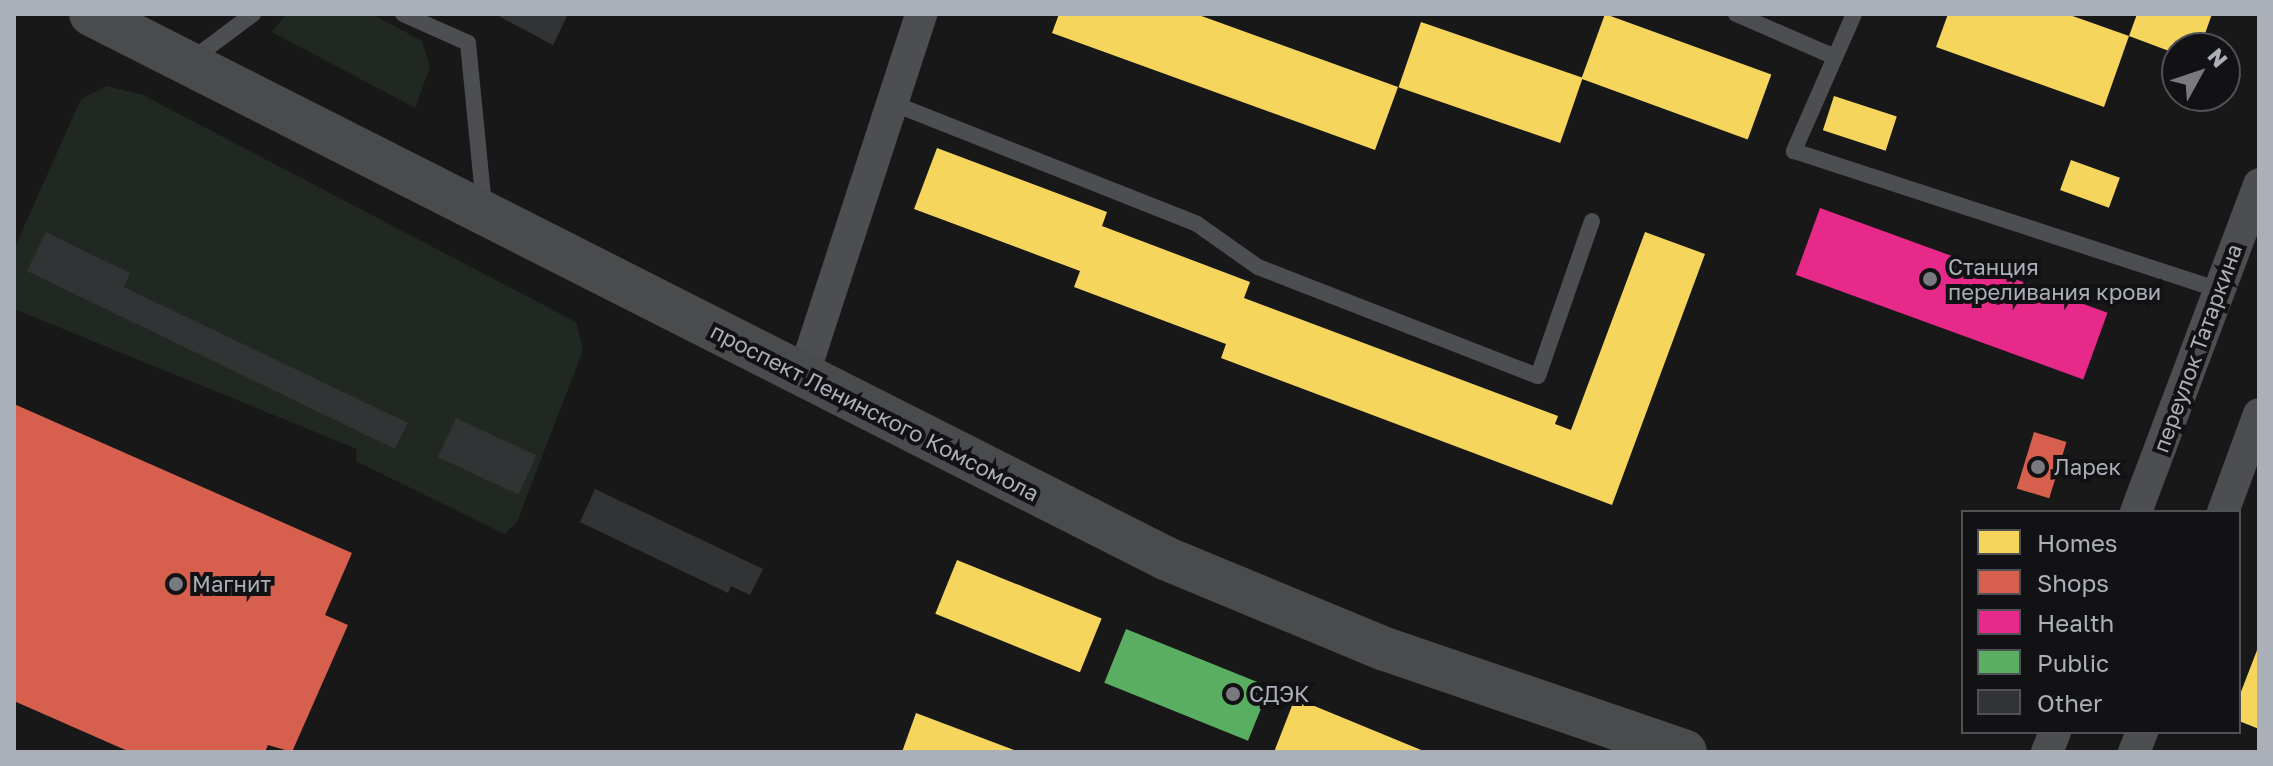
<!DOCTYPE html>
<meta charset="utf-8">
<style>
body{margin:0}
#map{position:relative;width:2273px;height:766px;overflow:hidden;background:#181818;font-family:"Golos Text",sans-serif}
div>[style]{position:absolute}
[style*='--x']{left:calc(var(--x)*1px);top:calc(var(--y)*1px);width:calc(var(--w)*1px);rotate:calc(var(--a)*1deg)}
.green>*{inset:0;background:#212721}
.homes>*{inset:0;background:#f6d55c;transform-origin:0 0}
.shops>*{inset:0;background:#d6604d;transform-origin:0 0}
.health>*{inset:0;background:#e7298a;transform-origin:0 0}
.public>*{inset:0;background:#5aae61;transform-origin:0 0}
.building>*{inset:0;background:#323334;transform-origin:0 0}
.lane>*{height:16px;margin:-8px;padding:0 8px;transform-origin:8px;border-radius:8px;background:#4d4e51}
.street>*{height:32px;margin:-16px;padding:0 16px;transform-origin:16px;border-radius:16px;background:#4d4e51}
.primary>*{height:44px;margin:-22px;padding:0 22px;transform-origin:22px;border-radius:22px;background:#4a4b4d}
.dots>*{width:22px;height:22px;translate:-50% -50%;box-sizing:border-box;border:4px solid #121214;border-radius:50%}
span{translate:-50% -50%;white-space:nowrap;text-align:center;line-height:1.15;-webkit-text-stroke:8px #121214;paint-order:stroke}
.poi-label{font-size:22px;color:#abafb8}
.left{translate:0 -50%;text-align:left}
.street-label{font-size:22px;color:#abafb8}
.frame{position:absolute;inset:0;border:16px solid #abafb8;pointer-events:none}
.legend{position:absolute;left:1961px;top:510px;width:280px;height:224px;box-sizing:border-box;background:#121214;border:2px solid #4f5156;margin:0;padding:10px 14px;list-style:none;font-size:24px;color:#abafb8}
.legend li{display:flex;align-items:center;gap:16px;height:40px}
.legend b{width:40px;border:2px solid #4f5156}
.north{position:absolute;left:2161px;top:32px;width:80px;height:80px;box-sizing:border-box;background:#121214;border:2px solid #4f5156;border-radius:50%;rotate:50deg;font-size:22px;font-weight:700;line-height:32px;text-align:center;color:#abafb8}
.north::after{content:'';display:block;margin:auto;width:28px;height:36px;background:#787a80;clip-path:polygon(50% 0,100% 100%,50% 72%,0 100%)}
</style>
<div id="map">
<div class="green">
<i style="clip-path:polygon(286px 14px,372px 14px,422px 41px,430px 67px,415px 108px,272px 32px)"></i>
<i style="clip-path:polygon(107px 86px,143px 95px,576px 322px,583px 350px,517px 522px,504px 534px,356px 461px,357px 449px,14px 309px,14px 249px,81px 99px)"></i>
</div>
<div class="homes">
<i style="clip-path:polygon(1059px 14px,1196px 14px,1398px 87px,1375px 150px,1052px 33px)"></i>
<i style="left:1605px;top:14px;width:177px;height:69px;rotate:20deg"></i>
<i style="clip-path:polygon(1948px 14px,2067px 14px,2129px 36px,2104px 107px,1936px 47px)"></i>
<i style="clip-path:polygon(2137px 14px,2212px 14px,2200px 48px,2177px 54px,2129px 36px)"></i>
<i style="left:1421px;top:22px;width:171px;height:69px;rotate:19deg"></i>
<i style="left:1834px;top:96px;width:66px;height:36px;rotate:18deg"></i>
<i style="clip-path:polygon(937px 148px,1107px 212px,1102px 226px,1250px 282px,1244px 298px,1558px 416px,1555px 424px,1571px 430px,1645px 232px,1705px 254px,1612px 505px,1221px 358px,1226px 344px,1074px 287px,1080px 271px,914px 209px)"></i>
<i style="left:2071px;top:160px;width:52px;height:32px;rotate:20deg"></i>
<i style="left:957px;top:560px;width:156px;height:58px;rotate:22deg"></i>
<i style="clip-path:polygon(2259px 645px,2259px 729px,2239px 721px,2239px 697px)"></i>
<i style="clip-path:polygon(1295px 698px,1426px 752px,1274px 752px)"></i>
<i style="clip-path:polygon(916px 713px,1019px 752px,902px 752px)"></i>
</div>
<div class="shops">
<i style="clip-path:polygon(14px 404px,352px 553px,325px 615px,348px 625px,292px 752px,268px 745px,265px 752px,130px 752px,14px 701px)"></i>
<i style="left:2034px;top:432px;width:34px;height:59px;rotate:17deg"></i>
</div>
<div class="health">
<i style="left:1820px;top:208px;width:306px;height:71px;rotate:20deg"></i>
</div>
<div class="public">
<i style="left:1126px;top:629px;width:155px;height:58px;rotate:22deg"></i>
</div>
<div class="building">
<i style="clip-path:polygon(495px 14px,568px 14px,553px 45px)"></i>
<i style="clip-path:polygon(46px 232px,130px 273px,124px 287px,408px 423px,395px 449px,27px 271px)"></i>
<i style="left:456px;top:418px;width:89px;height:43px;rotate:25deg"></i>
<i style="clip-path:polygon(595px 489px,763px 569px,750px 595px,731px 586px,728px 593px,580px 522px)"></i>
</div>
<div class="lane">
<i style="--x:403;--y:14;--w:71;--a:24"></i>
<i style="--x:468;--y:43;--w:164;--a:84.4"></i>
<i style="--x:1736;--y:14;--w:108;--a:23.5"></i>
<i style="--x:1854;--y:14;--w:150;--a:113.7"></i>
<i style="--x:1794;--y:151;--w:447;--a:18.1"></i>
<i style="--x:190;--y:61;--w:79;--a:-36.7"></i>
<i style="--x:892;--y:103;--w:328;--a:21.6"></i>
<i style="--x:1197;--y:224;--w:75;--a:35.2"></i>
<i style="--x:1258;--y:267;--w:300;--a:21.3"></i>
<i style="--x:1538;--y:376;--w:164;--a:-70.8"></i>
</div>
<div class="street">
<i style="--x:803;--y:376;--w:381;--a:-71.9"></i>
<i style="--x:2136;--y:512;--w:350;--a:-69.4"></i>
<i style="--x:2223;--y:512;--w:104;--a:-69.8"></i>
<i style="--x:2047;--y:752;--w:22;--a:-68"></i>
<i style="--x:2134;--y:752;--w:22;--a:-68"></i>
</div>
<div class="primary">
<i style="--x:91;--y:14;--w:1204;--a:26.86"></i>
<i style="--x:1165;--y:558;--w:238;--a:22.5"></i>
<i style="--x:1385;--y:649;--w:317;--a:18.9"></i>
</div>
<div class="dots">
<i style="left:1930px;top:279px;background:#787a80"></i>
<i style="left:2038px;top:467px;background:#787a80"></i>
<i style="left:176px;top:584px;background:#787a80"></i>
<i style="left:1233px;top:694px;background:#787a80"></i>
</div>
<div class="poi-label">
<span class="left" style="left:1948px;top:279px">Станция<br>переливания крови</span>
<span class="left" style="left:2054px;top:467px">Ларек</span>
<span class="left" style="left:192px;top:584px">Магнит</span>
<span class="left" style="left:1249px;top:694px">СДЭК</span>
</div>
<div class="street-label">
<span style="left:2197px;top:348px;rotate:-70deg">переулок Татаркина</span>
<span style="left:875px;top:412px;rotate:27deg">проспект Ленинского Комсомола</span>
</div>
<div class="frame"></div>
<ul class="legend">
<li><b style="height:22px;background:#f6d55c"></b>Homes</li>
<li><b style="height:22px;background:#d6604d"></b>Shops</li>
<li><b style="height:22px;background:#e7298a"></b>Health</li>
<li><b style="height:22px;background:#5aae61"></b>Public</li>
<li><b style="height:22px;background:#323334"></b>Other</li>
</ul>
<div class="north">N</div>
</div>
